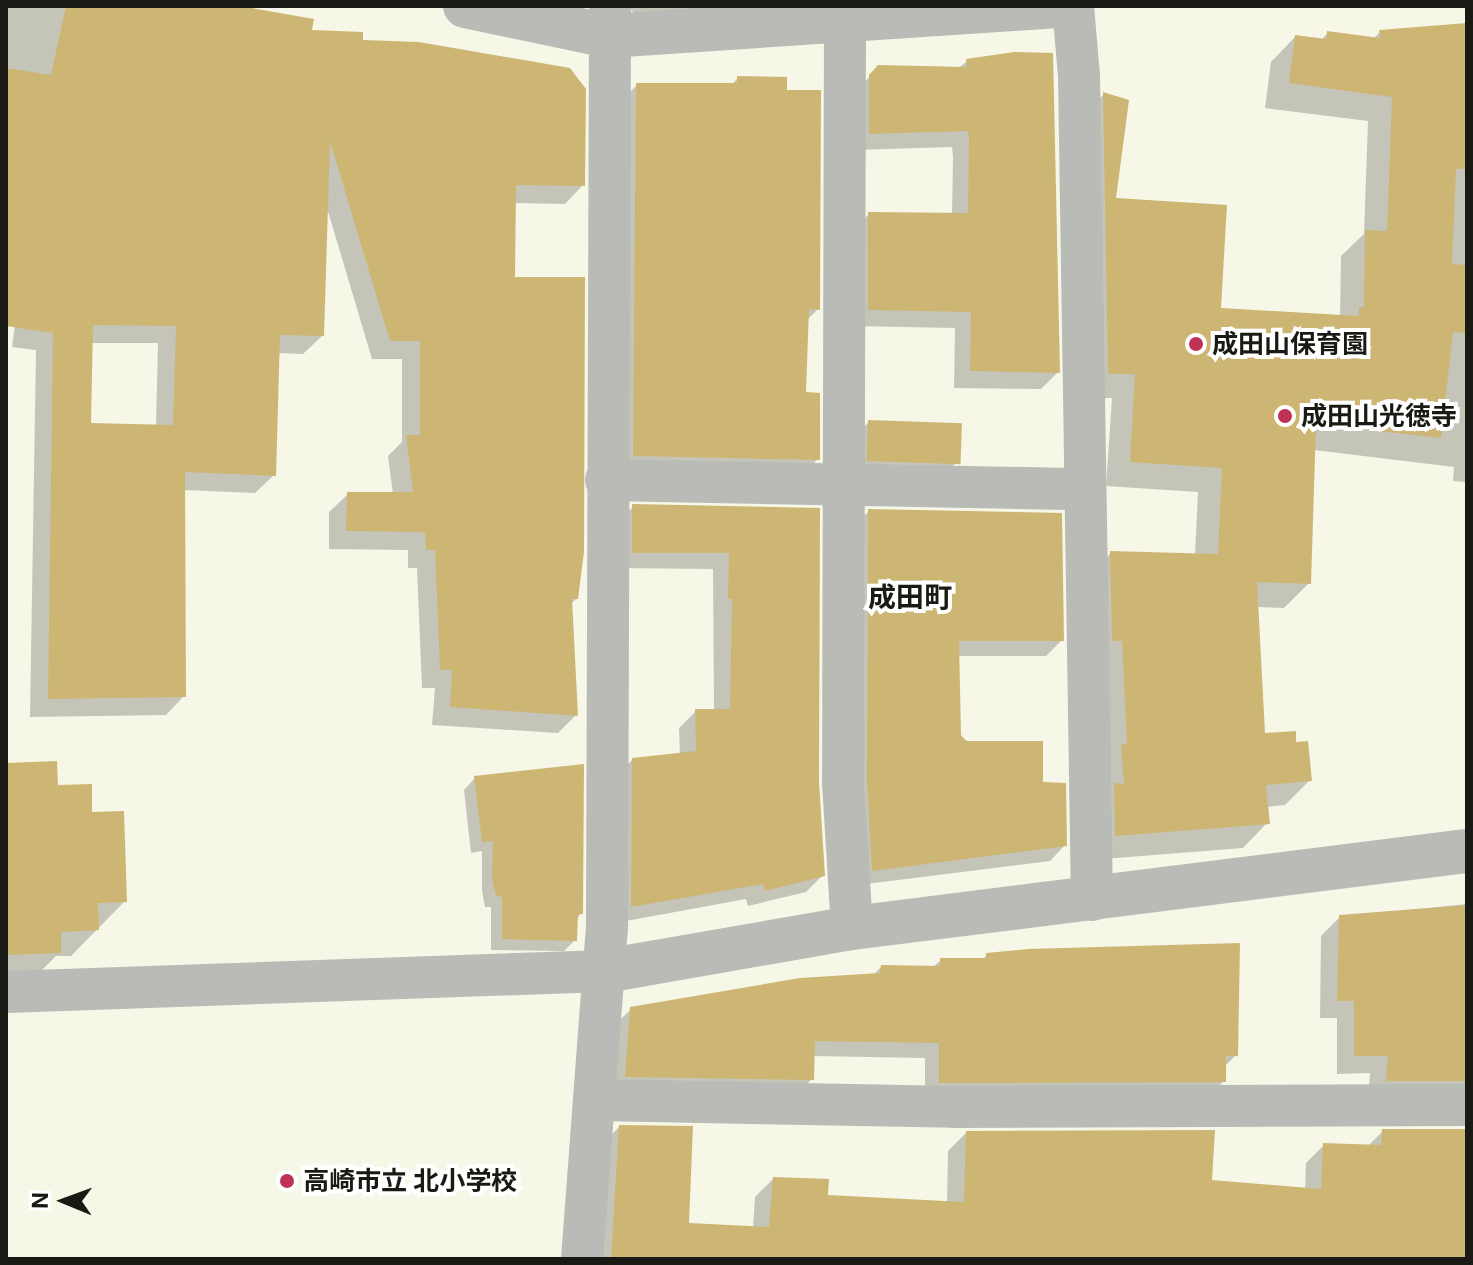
<!DOCTYPE html>
<meta charset="utf-8">
<style>
body{margin:0}
#map{position:relative;width:1473px;height:1265px;overflow:hidden;background:#f6f7e7;font-family:Inter,"Noto Sans JP",sans-serif}
div>[style]{position:absolute}
[style*='--x']{left:calc(var(--x)*1px);top:calc(var(--y)*1px);width:calc(var(--w)*1px);rotate:calc(var(--a)*1deg)}
.shadow>*{inset:0;background:#0003}
.building>*{inset:0;background:#cdb674;transform-origin:0 0}
.minor>*{height:42px;margin:-21px;padding:0 21px;transform-origin:21px;border-radius:21px;background:#b9bcb6}
.tertiary>*{height:44px;margin:-22px;padding:0 22px;transform-origin:22px;border-radius:22px;background:#b9bcb6}
.dots>*{width:22px;height:22px;translate:-50% -50%;box-sizing:border-box;border:4px solid #fff;border-radius:50%}
span{translate:-50% -50%;white-space:nowrap;text-align:center;line-height:1.15;-webkit-text-stroke:8px #fff;paint-order:stroke}
.poi-label{font-size:26px;color:#1a1a15;font-weight:700}
.left{translate:0 -50%;text-align:left}
.neighbourhood-label{font-size:28px;color:#1a1a15;font-weight:700}
.frame{position:absolute;inset:0;border:8px solid #1a1a15;pointer-events:none}
.north{position:absolute;left:24px;top:1161px;width:80px;height:80px;-webkit-text-stroke:6px #fff;paint-order:stroke;rotate:271deg;font-size:22px;font-weight:700;line-height:32px;text-align:center;color:#1a1a15}
.north::after{content:'';display:block;margin:auto;width:28px;height:36px;background:#1a1a15;clip-path:polygon(50% 0,100% 100%,50% 72%,0 100%)}
</style>
<div id="map">
<div class="shadow">
<i style="clip-path:polygon(evenodd,6px 6px,230px 6px,310px 32px,361px 41px,583px 185px,565px 204px,514px 203px,513px 279px,577px 598px,570px 605px,576px 715px,558px 733px,432px 725px,435px 688px,422px 688px,417px 568px,408px 568px,408px 550px,329px 549px,329px 512px,348px 494px,393px 494px,388px 456px,402px 442px,402px 359px,372px 359px,327px 208px,322px 336px,303px 354px,278px 353px,274px 475px,255px 493px,183px 490px,184px 696px,166px 715px,30px 717px,36px 350px,12px 347px,29px 224px,6px 221px,6px 6px,90px 343px,158px 343px,156px 426px,89px 425px,90px 343px)"></i>
<i style="clip-path:polygon(627px 6px,805px 6px,637px 16px)"></i>
<i style="clip-path:polygon(1467px 30px,1467px 482px,1453px 481px,1454px 467px,1314px 450px,1309px 583px,1284px 608px,1256px 607px,1263px 735px,1294px 744px,1310px 780px,1285px 805px,1266px 807px,1267px 823px,1243px 848px,1091px 860px,1087px 578px,1111px 553px,1195px 555px,1198px 492px,1106px 486px,1112px 398px,1084px 398px,1079px 119px,1104px 94px,1114px 199px,1219px 310px,1340px 317px,1341px 256px,1364px 234px,1368px 121px,1265px 108px,1271px 62px,1295px 37px,1321px 40px,1328px 33px,1373px 39px,1380px 32px)"></i>
<i style="clip-path:polygon(967px 61px,1058px 372px,1041px 389px,954px 388px,955px 328px,852px 326px,852px 231px,869px 214px,952px 215px,953px 157px,952px 147px,853px 150px,853px 94px,879px 67px,959px 68px)"></i>
<i style="clip-path:polygon(738px 78px,785px 92px,818px 309px,807px 320px,804px 394px,818px 459px,800px 477px,616px 473px,620px 102px,637px 85px,731px 85px)"></i>
<i style="clip-path:polygon(869px 422px,957px 462px,938px 481px,850px 479px,850px 441px)"></i>
<i style="clip-path:polygon(633px 507px,818px 510px,817px 782px,823px 875px,806px 892px,748px 906px,746px 899px,615px 923px,616px 777px,632px 760px,680px 755px,679px 728px,696px 711px,714px 711px,713px 569px,616px 568px,616px 523px)"></i>
<i style="clip-path:polygon(869px 511px,1062px 640px,1046px 656px,958px 656px,959px 736px,1041px 784px,1065px 845px,1050px 861px,858px 885px,853px 526px)"></i>
<i style="clip-path:polygon(6px 765px,56px 787px,90px 814px,125px 901px,71px 956px,56px 956px,33px 979px,6px 979px)"></i>
<i style="clip-path:polygon(475px 778px,581px 914px,576px 919px,575px 940px,564px 951px,491px 950px,491px 907px,485px 907px,482px 891px,482px 851px,471px 853px,464px 790px)"></i>
<i style="clip-path:polygon(1467px 904px,1467px 1113px,1368px 1099px,1370px 1073px,1337px 1074px,1337px 1018px,1320px 1018px,1321px 936px,1340px 917px)"></i>
<i style="clip-path:polygon(987px 955px,1236px 1055px,1224px 1067px,1224px 1081px,1208px 1097px,925px 1098px,925px 1058px,812px 1056px,812px 1079px,796px 1095px,610px 1091px,615px 1025px,631px 1009px,873px 975px,881px 967px,932px 968px,941px 960px,982px 960px)"></i>
<i style="clip-path:polygon(619px 1127px,687px 1225px,753px 1228px,755px 1197px,773px 1179px,826px 1196px,947px 1203px,948px 1151px,966px 1133px,1210px 1182px,1305px 1190px,1306px 1163px,1324px 1145px,1367px 1147px,1383px 1131px,1467px 1131px,1467px 1259px,594px 1259px,601px 1146px)"></i>
</div>
<div class="building">
<i style="clip-path:polygon(evenodd,66px 6px,240px 6px,314px 19px,312px 30px,363px 32px,363px 40px,419px 42px,570px 68px,586px 89px,585px 186px,516px 185px,515px 277px,585px 277px,584px 552px,578px 599px,572px 599px,578px 716px,450px 707px,452px 670px,440px 670px,435px 550px,426px 550px,425px 532px,346px 531px,347px 492px,413px 492px,406px 435px,420px 435px,420px 341px,390px 341px,330px 141px,324px 336px,280px 335px,276px 476px,185px 472px,186px 697px,48px 699px,53px 333px,6px 326px,6px 68px,51px 75px,66px 6px,93px 325px,176px 326px,173px 425px,91px 423px,93px 325px)"></i>
<i style="clip-path:polygon(1467px 23px,1467px 169px,1456px 169px,1452px 264px,1467px 265px,1467px 333px,1453px 332px,1441px 438px,1316px 424px,1311px 584px,1257px 582px,1265px 733px,1296px 731px,1296px 742px,1308px 741px,1312px 781px,1266px 785px,1270px 824px,1115px 836px,1114px 783px,1124px 784px,1121px 745px,1127px 744px,1122px 641px,1112px 641px,1110px 551px,1218px 554px,1222px 468px,1130px 462px,1135px 374px,1108px 374px,1103px 92px,1129px 100px,1116px 198px,1227px 205px,1221px 308px,1359px 316px,1359px 307px,1364px 307px,1365px 230px,1387px 231px,1392px 97px,1289px 83px,1295px 35px,1326px 39px,1327px 31px,1380px 38px,1379px 30px)"></i>
<i style="clip-path:polygon(1014px 52px,1053px 53px,1060px 373px,970px 371px,971px 312px,868px 310px,868px 212px,968px 213px,969px 139px,968px 131px,869px 134px,869px 75px,878px 65px,967px 67px,966px 59px)"></i>
<i style="clip-path:polygon(737px 76px,787px 77px,787px 90px,821px 90px,820px 310px,809px 309px,806px 392px,820px 393px,820px 460px,633px 456px,636px 83px,737px 83px)"></i>
<i style="left:868px;top:420px;width:94px;height:41px;rotate:2deg"></i>
<i style="clip-path:polygon(632px 504px,820px 508px,819px 782px,825px 876px,765px 891px,763px 884px,631px 907px,632px 758px,696px 751px,695px 709px,730px 709px,732px 599px,728px 599px,729px 553px,632px 553px)"></i>
<i style="clip-path:polygon(868px 509px,1062px 513px,1064px 641px,959px 641px,961px 735px,966px 741px,1043px 741px,1043px 782px,1066px 783px,1067px 846px,872px 871px,867px 781px)"></i>
<i style="clip-path:polygon(57px 761px,58px 785px,92px 784px,92px 812px,124px 811px,127px 902px,98px 903px,99px 930px,61px 932px,61px 953px,6px 955px,6px 763px)"></i>
<i style="clip-path:polygon(584px 764px,583px 914px,578px 914px,577px 941px,502px 939px,502px 897px,496px 896px,492px 879px,493px 841px,482px 842px,474px 776px)"></i>
<i style="clip-path:polygon(1467px 905px,1467px 1081px,1386px 1081px,1388px 1056px,1354px 1056px,1354px 1001px,1337px 1001px,1339px 915px)"></i>
<i style="clip-path:polygon(1240px 943px,1238px 1056px,1226px 1056px,1226px 1082px,939px 1083px,939px 1043px,815px 1041px,814px 1080px,625px 1077px,630px 1007px,800px 978px,880px 973px,881px 965px,940px 966px,940px 958px,986px 958px,986px 953px,1028px 949px)"></i>
<i style="clip-path:polygon(619px 1125px,693px 1126px,689px 1223px,769px 1227px,773px 1177px,829px 1179px,828px 1195px,964px 1202px,966px 1131px,1215px 1130px,1212px 1180px,1321px 1189px,1323px 1143px,1381px 1145px,1382px 1129px,1467px 1129px,1467px 1259px,611px 1259px)"></i>
</div>
<div class="minor">
<i style="--x:1073;--y:6;--w:70;--a:85.1"></i>
<i style="--x:1079;--y:76;--w:824;--a:89.1"></i>
<i style="--x:845;--y:21;--w:761;--a:90.15"></i>
<i style="--x:843;--y:782;--w:146;--a:86.5"></i>
<i style="--x:606;--y:480;--w:478;--a:1.1"></i>
<i style="--x:6;--y:992;--w:599;--a:-2.01"></i>
<i style="--x:597;--y:1100;--w:358;--a:1.1"></i>
<i style="--x:955;--y:1107;--w:512;--a:-0.22"></i>
<i style="--x:582;--y:1259;--w:335;--a:-85.7"></i>
<i style="--x:607;--y:925;--w:919;--a:-89.81"></i>
</div>
<div class="tertiary">
<i style="--x:465;--y:6;--w:146;--a:11.8"></i>
<i style="--x:608;--y:36;--w:455;--a:-3.8"></i>
<i style="--x:605;--y:971;--w:251;--a:-9.9"></i>
<i style="--x:852;--y:928;--w:620;--a:-7.14"></i>
</div>
<div class="dots">
<i style="left:1196px;top:344px;background:#c03156"></i>
<i style="left:1285px;top:416px;background:#c03156"></i>
<i style="left:287px;top:1181px;background:#c03156"></i>
</div>
<div class="poi-label">
<span class="left" style="left:1212px;top:344px">成田山保育園</span>
<span class="left" style="left:1301px;top:416px">成田山光徳寺</span>
<span class="left" style="left:303px;top:1181px">高崎市立 北小学校</span>
</div>
<div class="neighbourhood-label">
<span style="left:910px;top:597px">成田町</span>
</div>
<div class="frame"></div>
<div class="north">N</div>
</div>
